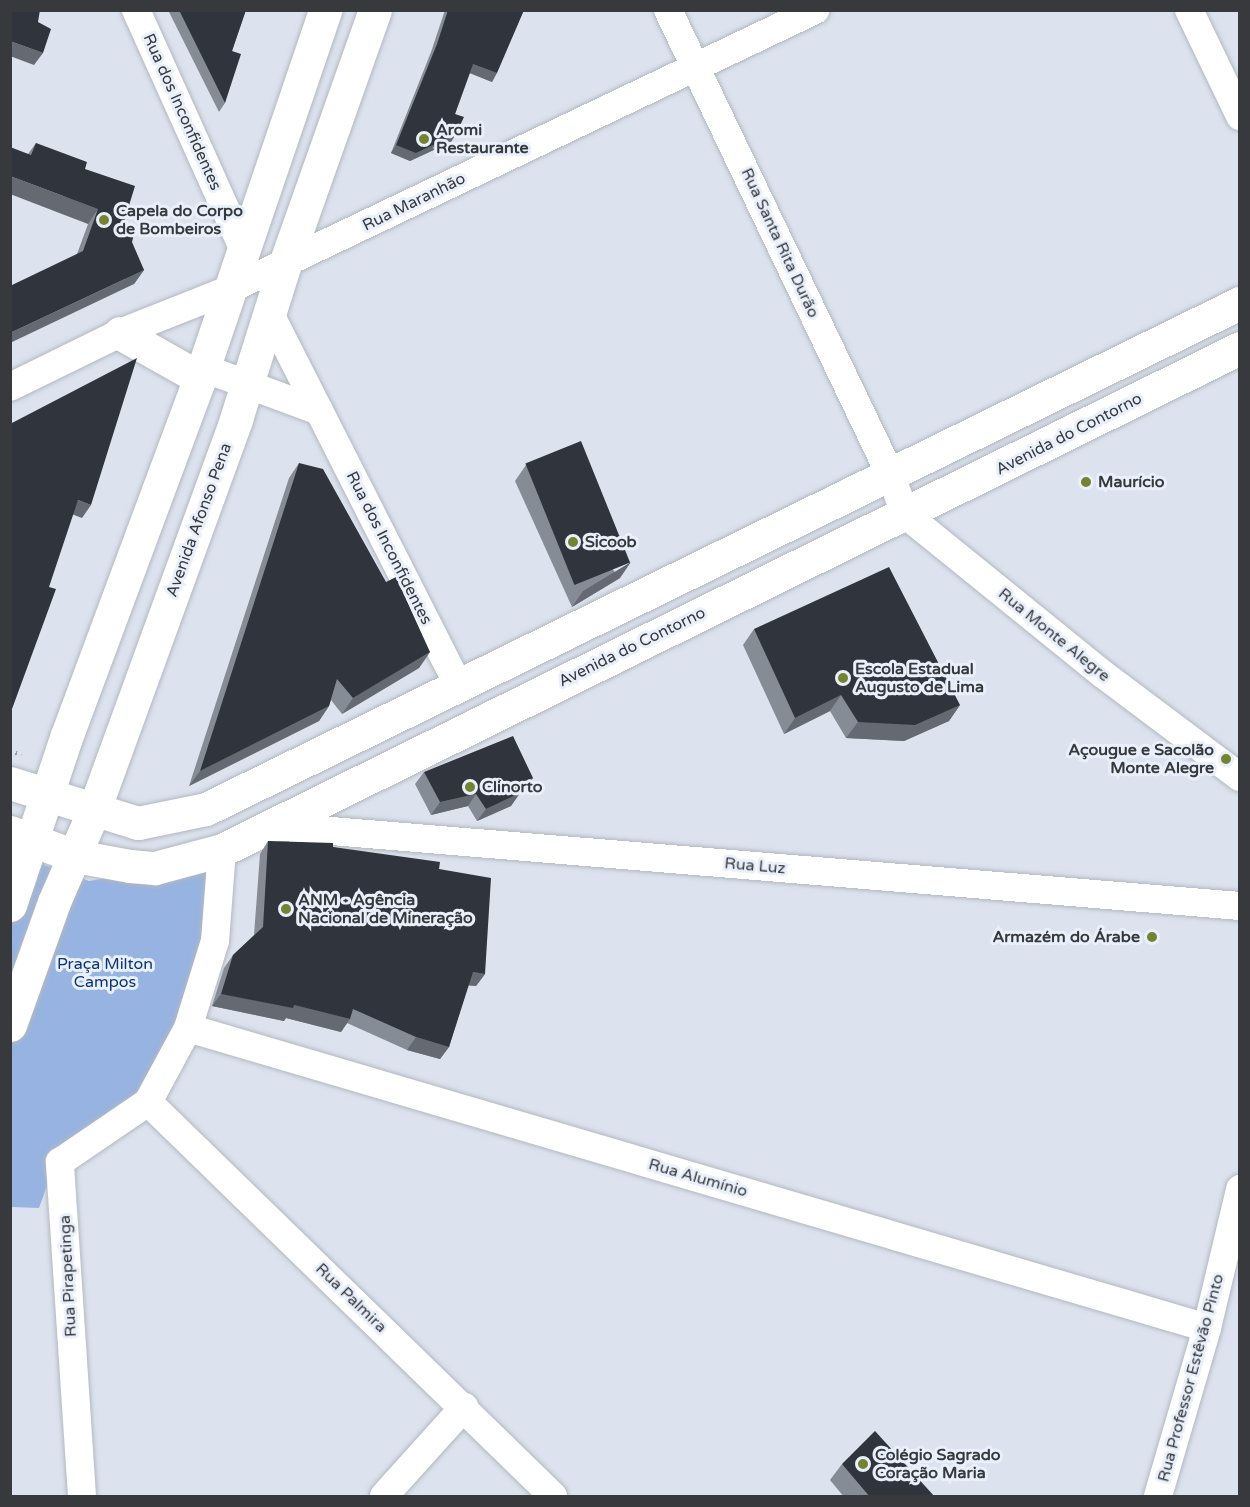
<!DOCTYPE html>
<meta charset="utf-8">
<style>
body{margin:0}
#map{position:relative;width:1250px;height:1507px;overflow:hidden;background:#dce3ee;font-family:"Varela Round",sans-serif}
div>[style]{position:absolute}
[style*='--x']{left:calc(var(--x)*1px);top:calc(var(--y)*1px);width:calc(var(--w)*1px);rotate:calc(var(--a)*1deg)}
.green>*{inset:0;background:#97b3e1}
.path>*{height:4px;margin-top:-2px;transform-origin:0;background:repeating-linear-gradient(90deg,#9499a1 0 1.5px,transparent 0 6px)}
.roads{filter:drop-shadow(0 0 2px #b2b8c2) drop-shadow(0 0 2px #b2b8c2)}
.minor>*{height:28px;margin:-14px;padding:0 14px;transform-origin:14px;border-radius:14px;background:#fff}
.major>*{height:33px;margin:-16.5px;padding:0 16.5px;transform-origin:16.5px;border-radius:16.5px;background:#fff}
.wall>*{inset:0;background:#868c96}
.shaded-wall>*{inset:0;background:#646972}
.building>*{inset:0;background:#30353d;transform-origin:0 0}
.dots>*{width:16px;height:16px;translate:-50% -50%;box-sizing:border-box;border:3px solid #e9f0fb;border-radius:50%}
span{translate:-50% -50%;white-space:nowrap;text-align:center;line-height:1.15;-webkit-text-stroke:6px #e9f0fb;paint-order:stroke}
.street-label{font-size:16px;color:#37393d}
.poi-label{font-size:16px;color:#37393d;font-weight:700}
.left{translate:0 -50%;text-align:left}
.right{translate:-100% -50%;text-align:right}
.park-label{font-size:16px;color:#0c3373}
.frame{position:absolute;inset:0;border:12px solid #37393d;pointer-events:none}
</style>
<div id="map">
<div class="green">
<i style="clip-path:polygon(11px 853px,89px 881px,214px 860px,213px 938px,146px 1099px,56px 1161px,39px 1208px,11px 1207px)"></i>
</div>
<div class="path">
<i style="--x:10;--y:751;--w:12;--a:20"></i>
</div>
<div class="roads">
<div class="minor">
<i style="--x:136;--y:10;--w:259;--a:65.8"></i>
<i style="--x:668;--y:10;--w:517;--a:64.43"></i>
<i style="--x:891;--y:476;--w:40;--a:69.8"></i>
<i style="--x:905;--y:514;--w:256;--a:39"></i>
<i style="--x:1104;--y:675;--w:170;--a:36.9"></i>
<i style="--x:1189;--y:10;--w:118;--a:64.3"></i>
<i style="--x:269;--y:312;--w:419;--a:63.1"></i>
<i style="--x:203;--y:368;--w:124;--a:20.3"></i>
<i style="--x:10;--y:387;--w:123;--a:-26.1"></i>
<i style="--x:120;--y:333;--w:114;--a:-21.6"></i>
<i style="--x:226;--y:291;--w:653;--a:-25.5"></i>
<i style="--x:271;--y:826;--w:972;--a:4.72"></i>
<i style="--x:188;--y:1028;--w:1062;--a:16.4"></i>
<i style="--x:148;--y:1102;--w:565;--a:44.21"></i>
<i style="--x:82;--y:1496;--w:335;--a:-93.8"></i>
<i style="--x:60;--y:1162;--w:107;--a:-34.3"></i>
<i style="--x:148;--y:1102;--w:84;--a:-61.6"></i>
<i style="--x:188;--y:1028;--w:91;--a:-72.8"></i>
<i style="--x:215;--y:941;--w:91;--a:-85.6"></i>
<i style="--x:384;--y:1496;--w:120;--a:-48"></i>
<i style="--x:1158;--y:1496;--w:175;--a:-73.7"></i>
<i style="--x:1207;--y:1328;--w:143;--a:-76.6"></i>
</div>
<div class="major">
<i style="--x:120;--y:333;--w:92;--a:29.4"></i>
<i style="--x:10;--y:783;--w:134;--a:17.4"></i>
<i style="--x:138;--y:823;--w:69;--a:-11.6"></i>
<i style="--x:206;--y:809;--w:1151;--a:-26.08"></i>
<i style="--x:10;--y:832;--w:69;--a:20.3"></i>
<i style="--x:75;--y:856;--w:56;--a:10.3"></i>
<i style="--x:130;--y:866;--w:25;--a:5"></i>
<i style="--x:155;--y:868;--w:69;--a:-15"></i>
<i style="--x:222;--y:850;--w:1135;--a:-26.25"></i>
<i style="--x:10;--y:905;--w:179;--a:-71.5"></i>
<i style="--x:67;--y:735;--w:381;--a:-69.6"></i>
<i style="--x:200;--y:378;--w:389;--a:-71.2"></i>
<i style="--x:10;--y:1025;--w:131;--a:-70.3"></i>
<i style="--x:54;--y:902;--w:100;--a:-66.5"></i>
<i style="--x:94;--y:810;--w:416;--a:-70"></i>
<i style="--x:236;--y:419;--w:163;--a:-72.5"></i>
<i style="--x:285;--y:264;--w:269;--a:-70.5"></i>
</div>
</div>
<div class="wall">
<i style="clip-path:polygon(168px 10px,246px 10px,232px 51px,225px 103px,219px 112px)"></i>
<i style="clip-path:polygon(445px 10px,524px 10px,492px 82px,470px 73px,455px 114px,451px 142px,410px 161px,391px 153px,431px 52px)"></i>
<i style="clip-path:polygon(36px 143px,85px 169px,123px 225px,144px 270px,134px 284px,77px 254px,88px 224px,28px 154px)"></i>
<i style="clip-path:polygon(299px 463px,386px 582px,430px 652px,419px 668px,342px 714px,331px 700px,329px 706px,319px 721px,189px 786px,289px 478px)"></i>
<i style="clip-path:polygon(526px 465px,620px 578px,572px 607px,515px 481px)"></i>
<i style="clip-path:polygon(754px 629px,960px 705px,949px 721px,904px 741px,846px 738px,830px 711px,784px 734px,743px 645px)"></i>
<i style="clip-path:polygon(424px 772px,533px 778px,525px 790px,520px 792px,520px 793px,511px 806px,477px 821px,468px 806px,431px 815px,415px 784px)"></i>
<i style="clip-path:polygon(268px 841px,333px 847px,439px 869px,485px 974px,476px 986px,468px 985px,449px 1047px,440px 1059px,407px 1050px,347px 1023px,341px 1032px,286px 1018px,284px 1021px,212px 1006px,224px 968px,233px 955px,254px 935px,260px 854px)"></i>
<i style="clip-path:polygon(842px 1464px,935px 1497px,844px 1497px,830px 1480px)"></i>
</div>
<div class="shaded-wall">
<i style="clip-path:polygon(10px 41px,43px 53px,34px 65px,10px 56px)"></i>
<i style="clip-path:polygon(473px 64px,497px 73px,492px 82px,467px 72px)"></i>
<i style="clip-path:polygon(456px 134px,451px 142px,410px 161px,391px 153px,396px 145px)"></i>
<i style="clip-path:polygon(10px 176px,98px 209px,88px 224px,10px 194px)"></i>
<i style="clip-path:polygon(144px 270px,134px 284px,10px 343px,10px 333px)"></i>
<i style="clip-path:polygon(78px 500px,91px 505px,82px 518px,69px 513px)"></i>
<i style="clip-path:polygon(631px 562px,620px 578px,572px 607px,583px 591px)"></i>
<i style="clip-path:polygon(430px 652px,419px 668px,342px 714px,353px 698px)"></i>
<i style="clip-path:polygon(841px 695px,830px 711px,784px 734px,795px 718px)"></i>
<i style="clip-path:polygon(960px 705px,949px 721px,904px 741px,846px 738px,858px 722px)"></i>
<i style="clip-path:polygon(329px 706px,319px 721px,189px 786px,200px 771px)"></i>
<i style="clip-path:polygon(533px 778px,525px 790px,509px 797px,518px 784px)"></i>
<i style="clip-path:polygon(520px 793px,511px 806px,477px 821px,486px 809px)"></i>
<i style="clip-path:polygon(476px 794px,468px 806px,431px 815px,440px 802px)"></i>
<i style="clip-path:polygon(473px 972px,485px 974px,476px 986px,464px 985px)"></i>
<i style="clip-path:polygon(221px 994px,294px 1005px,350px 1019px,341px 1032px,286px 1018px,284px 1021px,212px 1006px)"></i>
<i style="clip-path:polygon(416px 1037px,449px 1047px,440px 1059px,407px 1050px)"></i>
</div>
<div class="building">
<i style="clip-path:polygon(10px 10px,40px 10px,38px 22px,51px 29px,43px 53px,10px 41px)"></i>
<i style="clip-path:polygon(179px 10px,246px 10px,232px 51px,241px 54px,225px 103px)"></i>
<i style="clip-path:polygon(448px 10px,524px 10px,497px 73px,473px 64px,455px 114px,464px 117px,456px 134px,416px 153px,396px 145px,437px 44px)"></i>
<i style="clip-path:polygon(36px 143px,87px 162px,85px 169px,135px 186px,123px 225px,135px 230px,132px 242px,144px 270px,10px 333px,10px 286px,83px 251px,98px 209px,10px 176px,10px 147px,31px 155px)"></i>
<i style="clip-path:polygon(137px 358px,91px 505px,78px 500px,49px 587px,56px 589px,12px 709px,10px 709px,10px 424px)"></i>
<i style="left:581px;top:441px;width:131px;height:60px;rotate:68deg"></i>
<i style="clip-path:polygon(299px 463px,323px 469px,386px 582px,396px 577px,430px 652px,353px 698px,337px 679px,329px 706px,200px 771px)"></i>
<i style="clip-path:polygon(889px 567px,960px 705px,915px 725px,858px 722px,841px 695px,795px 718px,754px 629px)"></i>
<i style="clip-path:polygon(513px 736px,533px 778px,518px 784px,520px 793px,486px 809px,476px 794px,440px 802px,424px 772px)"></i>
<i style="clip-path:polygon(268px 841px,333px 843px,333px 847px,440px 862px,439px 869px,491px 878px,485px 974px,473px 972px,449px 1047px,416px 1037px,353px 1009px,350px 1019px,294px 1005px,293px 1008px,221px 994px,233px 955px,263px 927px)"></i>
<i style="clip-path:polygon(875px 1431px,935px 1497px,870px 1497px,842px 1464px)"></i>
</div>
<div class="dots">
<i style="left:424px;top:139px;background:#738331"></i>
<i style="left:104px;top:220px;background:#738331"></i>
<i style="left:1086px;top:482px;background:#738331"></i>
<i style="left:573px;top:542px;background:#738331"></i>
<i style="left:843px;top:678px;background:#738331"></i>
<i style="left:1226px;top:759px;background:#738331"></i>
<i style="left:470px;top:787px;background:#738331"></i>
<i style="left:286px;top:909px;background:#738331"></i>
<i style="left:1152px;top:937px;background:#738331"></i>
<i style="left:863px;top:1464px;background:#738331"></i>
</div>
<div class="street-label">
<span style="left:182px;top:112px;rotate:66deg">Rua dos Inconfidentes</span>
<span style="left:414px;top:202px;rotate:-26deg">Rua Maranhão</span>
<span style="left:780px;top:243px;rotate:65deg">Rua Santa Rita Durão</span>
<span style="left:1069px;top:434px;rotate:-27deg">Avenida do Contorno</span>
<span style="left:199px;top:520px;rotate:-70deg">Avenida Afonso Pena</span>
<span style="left:389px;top:548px;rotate:63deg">Rua dos Inconfidentes</span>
<span style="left:1054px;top:635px;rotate:39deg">Rua Monte Alegre</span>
<span style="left:632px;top:647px;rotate:-26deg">Avenida do Contorno</span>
<span style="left:755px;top:866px;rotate:5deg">Rua Luz</span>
<span style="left:698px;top:1178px;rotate:16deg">Rua Alumínio</span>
<span style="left:68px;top:1276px;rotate:-93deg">Rua Pirapetinga</span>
<span style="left:351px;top:1298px;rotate:44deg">Rua Palmira</span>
<span style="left:1191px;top:1378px;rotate:-75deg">Rua Professor Estêvão Pinto</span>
</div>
<div class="poi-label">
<span class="left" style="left:436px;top:139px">Aromi<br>Restaurante</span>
<span class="left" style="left:116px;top:220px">Capela do Corpo<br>de Bombeiros</span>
<span class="left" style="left:1098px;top:482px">Maurício</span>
<span class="left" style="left:585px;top:542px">Sicoob</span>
<span class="left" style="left:855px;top:678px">Escola Estadual<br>Augusto de Lima</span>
<span class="right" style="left:1214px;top:759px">Açougue e Sacolão<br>Monte Alegre</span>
<span class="left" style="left:482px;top:787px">Clinorto</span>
<span class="left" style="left:298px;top:909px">ANM - Agência<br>Nacional de Mineração</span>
<span class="right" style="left:1140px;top:937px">Armazém do Árabe</span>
<span class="left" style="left:875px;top:1464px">Colégio Sagrado<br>Coração Maria</span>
</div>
<div class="park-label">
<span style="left:105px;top:973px">Praça Milton<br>Campos</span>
</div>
<div class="frame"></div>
</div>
